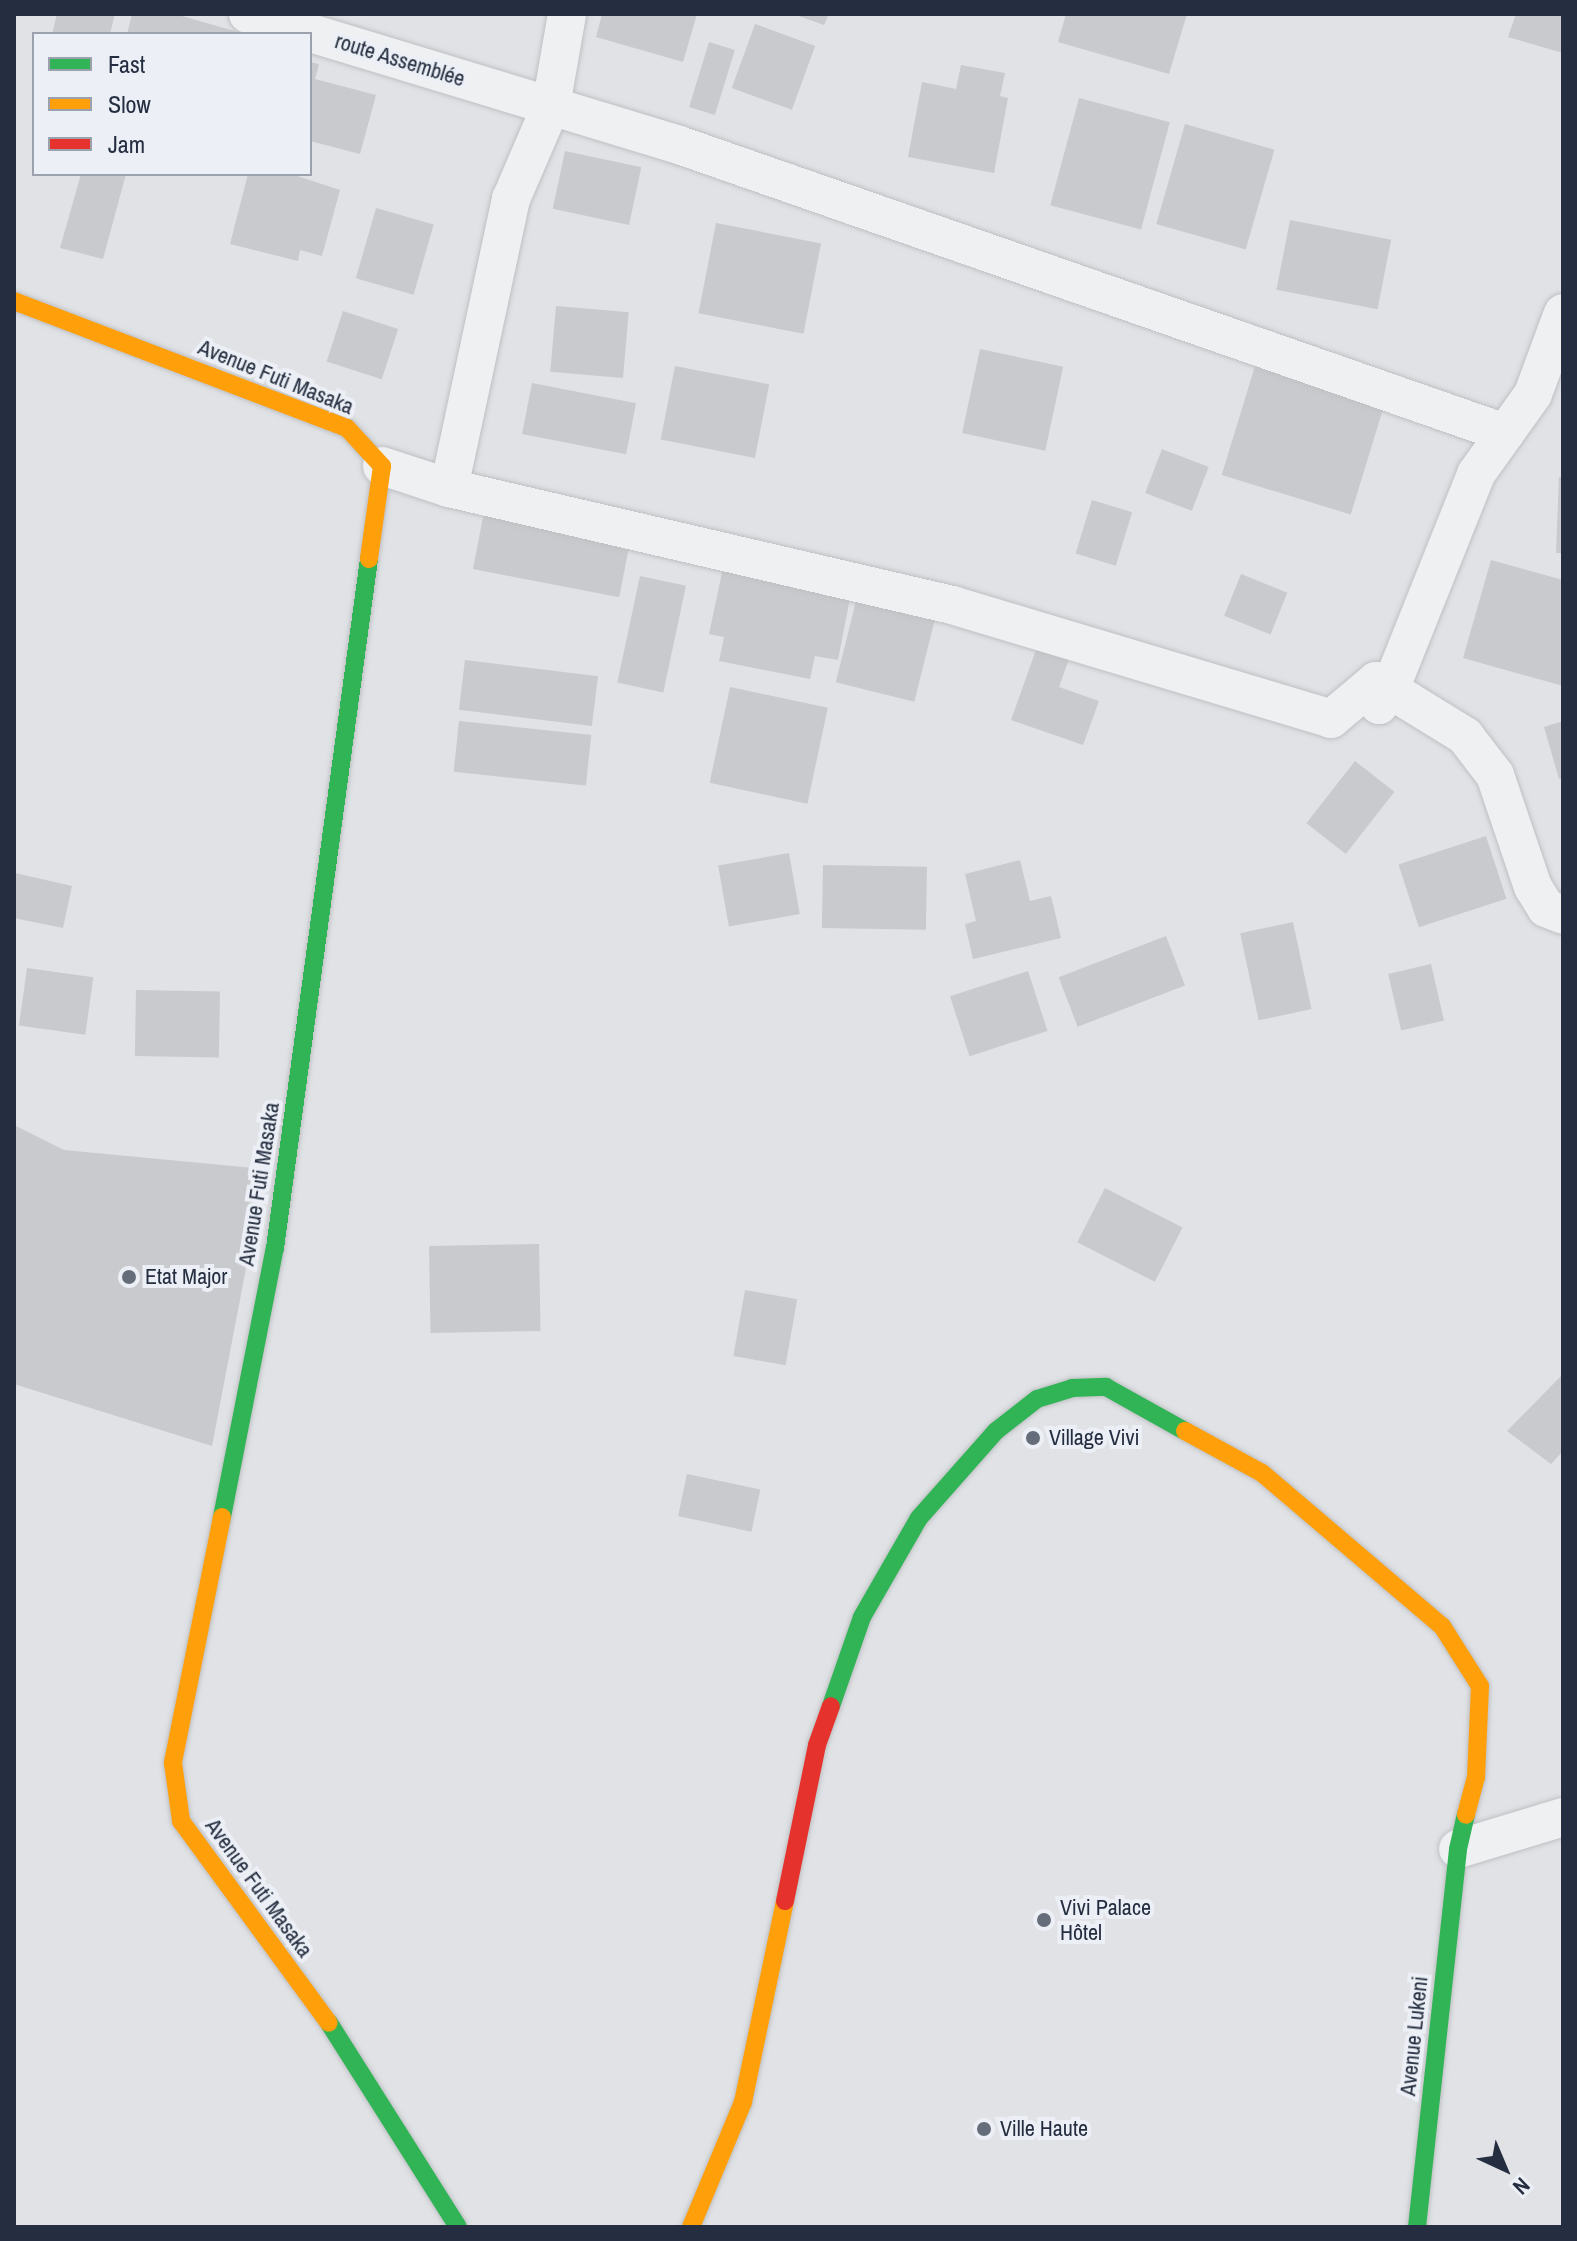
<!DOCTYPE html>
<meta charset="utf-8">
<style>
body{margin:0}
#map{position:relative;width:1577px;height:2241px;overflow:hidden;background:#e0e2e5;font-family:"Archivo Narrow",sans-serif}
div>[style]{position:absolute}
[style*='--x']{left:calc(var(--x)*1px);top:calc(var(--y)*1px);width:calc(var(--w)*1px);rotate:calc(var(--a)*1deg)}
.building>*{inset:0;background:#c8cacd;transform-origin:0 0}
.roads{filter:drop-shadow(0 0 2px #bec0c3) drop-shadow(0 0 2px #bec0c3)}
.street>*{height:38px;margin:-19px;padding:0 19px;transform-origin:19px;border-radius:19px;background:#eff0f2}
.fast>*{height:18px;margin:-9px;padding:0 9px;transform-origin:9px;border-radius:9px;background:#30b455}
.slow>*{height:18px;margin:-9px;padding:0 9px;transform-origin:9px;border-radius:9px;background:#ff9f0a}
.jam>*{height:18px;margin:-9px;padding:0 9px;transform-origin:9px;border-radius:9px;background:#e5322d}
.dots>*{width:22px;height:22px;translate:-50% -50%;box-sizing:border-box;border:4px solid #ecf0f6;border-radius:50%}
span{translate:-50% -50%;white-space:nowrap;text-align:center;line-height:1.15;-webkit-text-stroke:8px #ecf0f6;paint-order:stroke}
.street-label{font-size:22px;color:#252e40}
.poi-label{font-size:22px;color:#252e40}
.left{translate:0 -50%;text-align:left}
.frame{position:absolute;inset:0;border:16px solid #252e40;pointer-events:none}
.legend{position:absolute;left:32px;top:32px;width:280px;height:144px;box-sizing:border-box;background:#ecf0f6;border:2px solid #9ca2ad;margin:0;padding:10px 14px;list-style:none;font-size:24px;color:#252e40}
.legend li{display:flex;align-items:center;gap:16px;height:40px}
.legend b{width:40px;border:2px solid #9ca2ad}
.north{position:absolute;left:1465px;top:2129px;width:80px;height:80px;-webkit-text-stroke:6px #ecf0f6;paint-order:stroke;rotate:136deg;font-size:22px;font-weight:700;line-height:32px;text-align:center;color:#252e40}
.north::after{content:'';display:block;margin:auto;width:28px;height:36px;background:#252e40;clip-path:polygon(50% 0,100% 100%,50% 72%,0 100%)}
</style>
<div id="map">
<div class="building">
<i style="clip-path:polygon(57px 14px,115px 14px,110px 34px,52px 34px)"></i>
<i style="clip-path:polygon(132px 14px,175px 14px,245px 34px,127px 34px)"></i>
<i style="clip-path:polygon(602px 14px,697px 14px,683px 62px,596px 37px)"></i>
<i style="clip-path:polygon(793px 14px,829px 14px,824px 25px)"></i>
<i style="clip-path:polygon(1066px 14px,1187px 14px,1169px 74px,1058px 42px)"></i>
<i style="clip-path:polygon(1516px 14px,1563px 14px,1563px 53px,1508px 37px)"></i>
<i style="left:755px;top:24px;width:64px;height:68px;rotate:20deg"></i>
<i style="left:709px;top:42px;width:27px;height:68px;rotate:17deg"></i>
<i style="clip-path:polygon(310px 62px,319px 64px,315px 79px,376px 95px,360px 154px,310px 141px)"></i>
<i style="clip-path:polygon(961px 65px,1005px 73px,1000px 96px,1008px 98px,994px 173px,908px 157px,922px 82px,956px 89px)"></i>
<i style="left:1079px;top:98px;width:94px;height:111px;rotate:15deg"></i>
<i style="left:1185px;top:124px;width:93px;height:104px;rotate:16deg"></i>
<i style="left:565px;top:151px;width:78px;height:59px;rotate:12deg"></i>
<i style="clip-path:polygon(81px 174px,126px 174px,103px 259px,60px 248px)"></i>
<i style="clip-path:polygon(248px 174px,291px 174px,340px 190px,322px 256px,300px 250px,298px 261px,230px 244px)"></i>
<i style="left:376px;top:208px;width:60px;height:73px;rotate:16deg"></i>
<i style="left:1290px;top:220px;width:103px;height:71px;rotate:11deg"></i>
<i style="left:716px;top:223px;width:107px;height:92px;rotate:11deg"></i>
<i style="left:556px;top:306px;width:73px;height:66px;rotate:5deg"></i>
<i style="left:343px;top:311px;width:58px;height:53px;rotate:18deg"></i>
<i style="left:980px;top:349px;width:85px;height:86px;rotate:12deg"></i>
<i style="left:675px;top:366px;width:96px;height:75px;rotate:11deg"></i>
<i style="left:1255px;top:366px;width:135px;height:114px;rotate:17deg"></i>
<i style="left:532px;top:383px;width:106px;height:52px;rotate:11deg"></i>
<i style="left:1162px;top:449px;width:50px;height:47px;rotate:21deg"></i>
<i style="clip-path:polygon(1559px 477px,1563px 477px,1563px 553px,1556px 553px)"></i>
<i style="left:1092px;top:500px;width:42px;height:56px;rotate:17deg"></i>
<i style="left:484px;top:512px;width:149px;height:58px;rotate:11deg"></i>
<i style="clip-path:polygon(1491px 560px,1563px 580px,1563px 686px,1463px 658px)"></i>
<i style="clip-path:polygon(723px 568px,851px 593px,838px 660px,815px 656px,810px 679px,719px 661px,724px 637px,709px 634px)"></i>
<i style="left:1241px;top:574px;width:50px;height:45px;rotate:22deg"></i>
<i style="left:640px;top:576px;width:47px;height:109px;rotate:12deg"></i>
<i style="left:859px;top:589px;width:81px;height:96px;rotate:14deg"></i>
<i style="clip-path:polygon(1037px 647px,1069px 659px,1059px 687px,1099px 701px,1083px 745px,1011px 720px)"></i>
<i style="left:465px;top:660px;width:134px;height:50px;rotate:7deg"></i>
<i style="left:730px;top:687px;width:100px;height:98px;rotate:12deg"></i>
<i style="left:459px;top:721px;width:133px;height:51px;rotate:6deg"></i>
<i style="clip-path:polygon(1563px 721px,1563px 778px,1559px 779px,1544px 727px)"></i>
<i style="left:1355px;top:761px;width:50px;height:79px;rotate:38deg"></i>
<i style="left:1486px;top:836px;width:66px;height:92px;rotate:72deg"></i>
<i style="left:789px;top:853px;width:62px;height:72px;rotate:80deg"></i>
<i style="clip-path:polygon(1020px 860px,1030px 901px,1051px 896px,1061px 938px,973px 959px,965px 924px,976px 921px,965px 874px)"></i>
<i style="left:823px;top:865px;width:104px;height:63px;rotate:1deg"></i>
<i style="clip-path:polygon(15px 873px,72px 886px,63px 928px,14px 918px)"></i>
<i style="left:1293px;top:922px;width:89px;height:54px;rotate:78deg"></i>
<i style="left:1166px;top:936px;width:53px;height:115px;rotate:69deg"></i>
<i style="left:1431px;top:964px;width:58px;height:44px;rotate:77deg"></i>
<i style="left:27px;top:968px;width:67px;height:58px;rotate:8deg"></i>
<i style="left:1028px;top:971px;width:63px;height:82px;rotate:72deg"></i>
<i style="left:136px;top:990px;width:84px;height:66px;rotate:1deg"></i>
<i style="clip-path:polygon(14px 1125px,64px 1150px,265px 1169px,212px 1446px,14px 1384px)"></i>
<i style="left:1105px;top:1188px;width:87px;height:61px;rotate:27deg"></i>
<i style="left:539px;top:1244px;width:87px;height:110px;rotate:89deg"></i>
<i style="left:745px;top:1290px;width:53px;height:67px;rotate:10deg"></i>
<i style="clip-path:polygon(1563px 1374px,1563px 1451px,1551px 1464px,1507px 1431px)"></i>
<i style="left:687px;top:1474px;width:75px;height:43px;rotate:12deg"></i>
</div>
<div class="roads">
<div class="street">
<i style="--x:248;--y:14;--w:317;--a:16.9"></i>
<i style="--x:551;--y:106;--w:93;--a:-80.1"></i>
<i style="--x:382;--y:466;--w:71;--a:18.2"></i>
<i style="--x:449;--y:488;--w:516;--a:13.09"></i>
<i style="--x:952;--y:605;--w:396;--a:16.7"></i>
<i style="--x:1331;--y:719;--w:59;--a:-40.2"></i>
<i style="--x:449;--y:488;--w:296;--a:-77.9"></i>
<i style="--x:511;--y:199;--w:101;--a:-66.7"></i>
<i style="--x:551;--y:106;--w:134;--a:16.9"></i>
<i style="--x:679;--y:145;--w:875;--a:19.22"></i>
<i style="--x:1376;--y:681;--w:105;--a:31.7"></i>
<i style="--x:1465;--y:736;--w:49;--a:52.4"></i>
<i style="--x:1495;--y:775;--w:118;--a:71.3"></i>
<i style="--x:1533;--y:887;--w:25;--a:58"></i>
<i style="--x:1546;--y:908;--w:18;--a:22"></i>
<i style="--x:1378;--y:696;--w:9;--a:84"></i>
<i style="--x:1379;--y:705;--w:27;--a:-59"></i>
<i style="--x:1393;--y:682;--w:224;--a:-68.2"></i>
<i style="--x:1476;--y:474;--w:98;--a:-54.5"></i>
<i style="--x:1533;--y:394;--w:86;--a:-69.7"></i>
<i style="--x:1458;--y:1849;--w:110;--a:-16.9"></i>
</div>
<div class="fast">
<i style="--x:222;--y:1517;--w:274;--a:-78.9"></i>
<i style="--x:275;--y:1248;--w:695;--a:-82.23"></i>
<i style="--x:831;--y:1706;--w:94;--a:-70.8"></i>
<i style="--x:862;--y:1617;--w:114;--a:-60.1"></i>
<i style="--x:919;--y:1518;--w:116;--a:-48.5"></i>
<i style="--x:996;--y:1431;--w:52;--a:-38"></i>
<i style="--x:1037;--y:1399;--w:37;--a:-17"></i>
<i style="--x:1072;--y:1388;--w:34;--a:-2"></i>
<i style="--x:1106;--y:1387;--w:90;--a:29.1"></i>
<i style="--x:329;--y:2023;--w:241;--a:57.7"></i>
<i style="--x:1417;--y:2227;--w:380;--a:-83.8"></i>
<i style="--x:1458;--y:1849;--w:35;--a:-77"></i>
</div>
<div class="slow">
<i style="--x:14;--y:301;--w:356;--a:20.9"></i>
<i style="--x:347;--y:428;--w:52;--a:47.4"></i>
<i style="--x:382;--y:466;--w:94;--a:98"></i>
<i style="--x:1185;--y:1431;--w:88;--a:28.6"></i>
<i style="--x:1262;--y:1473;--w:236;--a:40.4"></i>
<i style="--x:1442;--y:1626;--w:71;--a:57.7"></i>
<i style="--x:1480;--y:1686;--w:91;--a:92.5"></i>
<i style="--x:1476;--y:1777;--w:39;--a:105"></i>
<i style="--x:222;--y:1517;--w:251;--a:101.3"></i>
<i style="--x:173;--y:1763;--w:59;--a:82.1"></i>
<i style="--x:181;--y:1821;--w:250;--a:53.8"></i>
<i style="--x:691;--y:2227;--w:135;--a:-67.4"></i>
<i style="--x:743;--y:2102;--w:205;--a:-78.2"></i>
</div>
<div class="jam">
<i style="--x:785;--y:1901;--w:159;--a:-78.4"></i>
<i style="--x:817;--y:1745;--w:41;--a:-70.3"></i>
</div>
</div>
<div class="dots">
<i style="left:129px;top:1277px;background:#666d7a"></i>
<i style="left:1033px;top:1438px;background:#666d7a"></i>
<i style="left:1044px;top:1920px;background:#666d7a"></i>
<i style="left:984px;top:2129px;background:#666d7a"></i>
</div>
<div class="street-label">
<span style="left:400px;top:60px;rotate:17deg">route Assemblée</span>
<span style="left:276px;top:377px;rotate:22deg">Avenue Futi Masaka</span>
<span style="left:259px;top:1184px;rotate:-81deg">Avenue Futi Masaka</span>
<span style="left:259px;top:1888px;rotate:54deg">Avenue Futi Masaka</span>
<span style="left:1414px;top:2036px;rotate:-84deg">Avenue Lukeni</span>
</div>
<div class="poi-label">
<span class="left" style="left:145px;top:1277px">Etat Major</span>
<span class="left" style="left:1049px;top:1438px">Village Vivi</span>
<span class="left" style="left:1060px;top:1920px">Vivi Palace<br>Hôtel</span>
<span class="left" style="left:1000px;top:2129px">Ville Haute</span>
</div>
<div class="frame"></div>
<ul class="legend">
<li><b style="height:10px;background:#30b455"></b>Fast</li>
<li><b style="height:10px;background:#ff9f0a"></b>Slow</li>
<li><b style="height:10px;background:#e5322d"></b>Jam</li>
</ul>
<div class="north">N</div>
</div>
